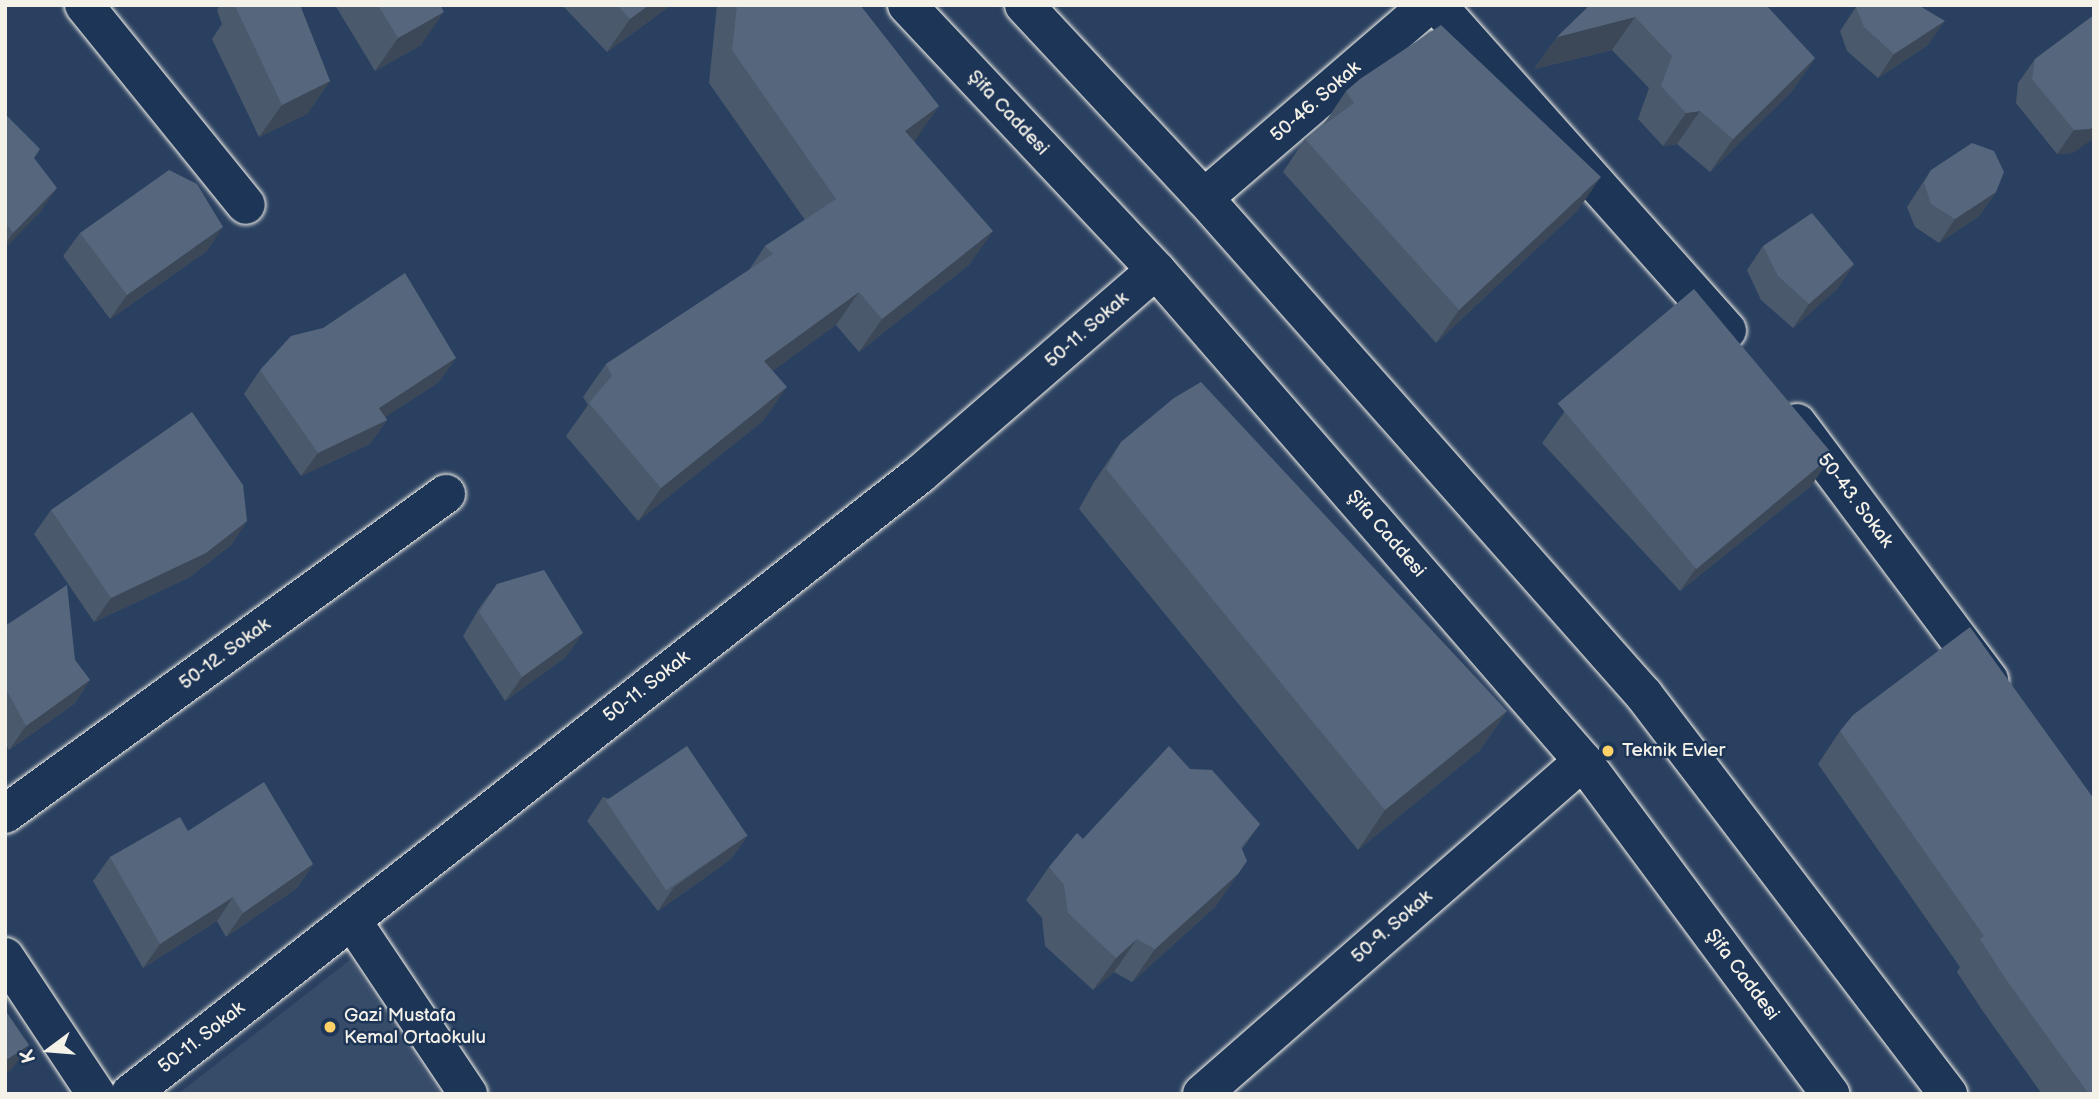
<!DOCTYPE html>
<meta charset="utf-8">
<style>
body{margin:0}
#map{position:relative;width:2099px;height:1099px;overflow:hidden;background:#2a4060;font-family:"Balsamiq Sans",sans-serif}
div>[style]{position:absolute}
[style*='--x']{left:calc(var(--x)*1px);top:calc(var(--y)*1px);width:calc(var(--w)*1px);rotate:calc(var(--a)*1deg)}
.built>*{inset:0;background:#374c69}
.roads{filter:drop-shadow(0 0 2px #f4f1e8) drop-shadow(0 0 2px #f4f1e8)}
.street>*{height:38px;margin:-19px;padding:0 19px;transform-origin:19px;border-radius:19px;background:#1d3557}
.secondary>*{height:38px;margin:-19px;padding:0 19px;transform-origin:19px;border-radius:19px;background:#1d3557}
.wall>*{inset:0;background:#4a596c}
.shaded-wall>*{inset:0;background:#3c4858}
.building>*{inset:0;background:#56677d;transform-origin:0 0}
.dots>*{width:19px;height:19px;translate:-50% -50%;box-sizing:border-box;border:4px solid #1d3557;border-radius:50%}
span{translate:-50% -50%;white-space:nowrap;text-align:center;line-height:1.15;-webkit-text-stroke:5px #1d3557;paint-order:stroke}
.street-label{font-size:19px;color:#f4f1e8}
.poi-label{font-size:19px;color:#f4f1e8}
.left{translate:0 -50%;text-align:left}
.frame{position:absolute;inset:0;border:7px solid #f4f1e8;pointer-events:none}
.north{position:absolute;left:14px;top:1015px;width:70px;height:70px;-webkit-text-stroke:5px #1d3557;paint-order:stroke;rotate:254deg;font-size:19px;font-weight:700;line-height:28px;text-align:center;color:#f4f1e8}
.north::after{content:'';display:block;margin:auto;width:24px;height:32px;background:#f4f1e8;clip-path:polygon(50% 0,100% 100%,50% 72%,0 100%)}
</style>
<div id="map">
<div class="built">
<i style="clip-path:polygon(350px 960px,440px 1094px,178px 1094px)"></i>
</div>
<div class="roads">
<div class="street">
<i style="--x:84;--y:5;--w:257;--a:51"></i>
<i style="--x:1437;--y:5;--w:436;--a:48.3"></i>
<i style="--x:1204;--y:198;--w:296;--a:-40.7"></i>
<i style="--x:1797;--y:423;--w:321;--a:53.2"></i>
<i style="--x:5;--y:814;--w:545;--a:-35.97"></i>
<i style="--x:353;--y:922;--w:207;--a:56.2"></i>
<i style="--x:5;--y:957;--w:164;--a:56.4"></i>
<i style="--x:130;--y:1094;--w:1003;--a:-38.12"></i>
<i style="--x:919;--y:475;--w:313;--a:-40.9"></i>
<i style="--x:1202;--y:1094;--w:506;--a:-41.15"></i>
</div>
<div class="secondary">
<i style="--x:907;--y:5;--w:364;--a:46.8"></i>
<i style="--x:1156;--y:270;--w:651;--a:48.99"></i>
<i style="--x:1583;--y:761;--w:415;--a:53.4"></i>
<i style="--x:1024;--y:5;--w:264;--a:47"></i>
<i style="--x:1204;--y:198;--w:664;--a:48.48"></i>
<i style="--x:1644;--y:695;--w:502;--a:52.7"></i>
</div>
</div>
<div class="wall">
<i style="clip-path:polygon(220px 5px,300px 5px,330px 81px,307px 114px,259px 137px,212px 39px,222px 24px,217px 10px)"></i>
<i style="clip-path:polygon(335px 5px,440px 5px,421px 45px,375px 71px)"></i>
<i style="clip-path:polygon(562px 5px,671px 5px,607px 52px)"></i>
<i style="clip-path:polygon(717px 5px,860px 5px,939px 106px,914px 141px,970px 264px,859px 352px,836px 325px,772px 371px,764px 420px,638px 521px,566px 436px,588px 405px,583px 397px,606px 364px,749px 270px,765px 246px,805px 220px,709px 83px)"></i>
<i style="clip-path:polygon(1590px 5px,1815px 58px,1792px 91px,1710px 172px,1677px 144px,1663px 146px,1638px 119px,1649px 88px,1612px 50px,1534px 69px,1557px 37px)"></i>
<i style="clip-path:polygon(1856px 7px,1928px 45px,1878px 78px,1847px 51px,1840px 31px)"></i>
<i style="clip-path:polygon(2094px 15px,2073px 153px,2057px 154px,2016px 103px,2018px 83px,2035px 59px)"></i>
<i style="clip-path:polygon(1346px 91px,1578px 210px,1436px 343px,1283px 172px,1305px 139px,1324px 125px,1324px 124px)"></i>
<i style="clip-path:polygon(5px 114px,34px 158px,41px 211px,5px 248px)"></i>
<i style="clip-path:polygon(1931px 170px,1996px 192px,1979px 216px,1939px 243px,1915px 227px,1907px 207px)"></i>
<i style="clip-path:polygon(80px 233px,207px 251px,110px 319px,63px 256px)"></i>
<i style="clip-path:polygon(1763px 246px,1854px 264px,1838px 288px,1793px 328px,1761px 300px,1747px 270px)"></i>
<i style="clip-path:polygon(260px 370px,439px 382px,385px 417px,387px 420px,370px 444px,301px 476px,244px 394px)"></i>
<i style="clip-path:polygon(1565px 411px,1811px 486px,1680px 591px,1542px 443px)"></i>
<i style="clip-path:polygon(1121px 442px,1507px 711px,1480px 750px,1358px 850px,1079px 509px,1094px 482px)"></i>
<i style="clip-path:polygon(51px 510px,247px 521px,231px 545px,190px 577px,94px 622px,34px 534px)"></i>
<i style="clip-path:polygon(497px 584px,566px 657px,505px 701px,463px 636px,480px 607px)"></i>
<i style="clip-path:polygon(5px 626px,75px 660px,90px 680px,74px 704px,9px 750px,5px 743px)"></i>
<i style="clip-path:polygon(1840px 731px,2094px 799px,2094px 1094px,2042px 1094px,1982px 1010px,1957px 972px,1960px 967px,1818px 764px)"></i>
<i style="clip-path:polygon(1190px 769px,1260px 824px,1242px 849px,1216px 906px,1132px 982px,1114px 972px,1093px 990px,1045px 946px,1042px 918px,1026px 900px,1049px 867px,1083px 839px)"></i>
<i style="clip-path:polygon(603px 797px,748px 835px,731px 859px,658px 911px,587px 821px)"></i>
<i style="clip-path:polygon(188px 831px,313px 864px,297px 888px,226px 937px,217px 921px,143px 968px,93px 881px,110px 857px)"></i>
</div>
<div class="shaded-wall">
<i style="clip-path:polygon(649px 5px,671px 5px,607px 52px,630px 19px)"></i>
<i style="clip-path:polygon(444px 12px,421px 45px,375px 71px,398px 38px)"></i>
<i style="clip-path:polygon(1635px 17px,1612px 50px,1534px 69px,1557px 37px)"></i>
<i style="clip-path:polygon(1945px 21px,1928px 45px,1878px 78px,1894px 54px)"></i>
<i style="clip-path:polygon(1815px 58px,1792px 91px,1710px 172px,1733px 139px)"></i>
<i style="clip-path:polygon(330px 81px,307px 114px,259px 137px,282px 105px)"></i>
<i style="clip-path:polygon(939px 106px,916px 139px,882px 164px,905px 131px)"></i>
<i style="clip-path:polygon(1700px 111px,1677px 144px,1663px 146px,1686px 113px)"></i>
<i style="clip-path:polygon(2094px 126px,2094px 138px,2073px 153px,2057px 154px,2074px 130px)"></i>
<i style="clip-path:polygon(1601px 177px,1578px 210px,1436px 343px,1459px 310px)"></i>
<i style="clip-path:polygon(57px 188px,41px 211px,5px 248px,5px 244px,13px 233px)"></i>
<i style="clip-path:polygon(1996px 192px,1979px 216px,1939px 243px,1955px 219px)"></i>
<i style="clip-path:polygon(223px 227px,207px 251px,110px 319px,127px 295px)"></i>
<i style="clip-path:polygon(993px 231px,970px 264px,859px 352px,882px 319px)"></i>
<i style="clip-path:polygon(1854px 264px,1838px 288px,1793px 328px,1809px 304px)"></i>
<i style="clip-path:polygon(859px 292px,836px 325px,741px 394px,764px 361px)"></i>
<i style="clip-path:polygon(456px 358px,439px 382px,367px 429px,387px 420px,370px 444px,301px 476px,318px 453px,379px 408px)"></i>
<i style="clip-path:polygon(787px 387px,764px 420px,638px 521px,661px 488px)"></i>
<i style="clip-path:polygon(1834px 453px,1811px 486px,1680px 591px,1703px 558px)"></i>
<i style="clip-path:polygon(247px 521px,231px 545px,190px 577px,94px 622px,111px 598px)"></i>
<i style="clip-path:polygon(583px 633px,566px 657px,505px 701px,522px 677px)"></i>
<i style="clip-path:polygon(90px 680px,74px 704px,9px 750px,26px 726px)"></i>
<i style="clip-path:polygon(1507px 711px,1480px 750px,1358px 850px,1385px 810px)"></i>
<i style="clip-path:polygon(748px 835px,731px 859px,658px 911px,674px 887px)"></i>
<i style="clip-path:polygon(313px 864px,297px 888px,226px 937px,243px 913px)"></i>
<i style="clip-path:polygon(1238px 874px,1216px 906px,1132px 982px,1155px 949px)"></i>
<i style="clip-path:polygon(233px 897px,217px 921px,143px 968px,160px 944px)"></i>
<i style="clip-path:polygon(1137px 939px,1114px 972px,1093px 990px,1116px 958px)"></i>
<i style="clip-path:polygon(29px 1045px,12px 1069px,5px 1074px,5px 1061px)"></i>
</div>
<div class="building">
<i style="clip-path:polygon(236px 5px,300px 5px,330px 81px,282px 105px,235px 6px)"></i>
<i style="clip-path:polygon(378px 5px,440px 5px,444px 12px,398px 38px)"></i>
<i style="clip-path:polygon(617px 5px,649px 5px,630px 19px)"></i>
<i style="clip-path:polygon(737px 5px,860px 5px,939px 106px,905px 131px,993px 231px,882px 319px,859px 292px,764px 361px,787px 387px,661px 488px,589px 403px,612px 376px,606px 364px,773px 254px,765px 246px,836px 199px,732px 50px)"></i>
<i style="clip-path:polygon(1590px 5px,1766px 5px,1815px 58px,1733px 139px,1700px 111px,1686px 113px,1661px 86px,1672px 56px,1635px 17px,1557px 37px)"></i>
<i style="clip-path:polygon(1858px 5px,1918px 5px,1945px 21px,1894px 54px,1864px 27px,1856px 7px)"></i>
<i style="clip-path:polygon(2094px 15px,2094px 126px,2090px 129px,2074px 130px,2032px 79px,2035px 59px)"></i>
<i style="clip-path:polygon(1441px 25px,1601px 177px,1459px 310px,1305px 139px,1354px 103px,1346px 91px,1360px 79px)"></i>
<i style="clip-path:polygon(5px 114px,40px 149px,34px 158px,57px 188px,13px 233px,5px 222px)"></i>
<i style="clip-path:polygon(1972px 143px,1994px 151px,2004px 172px,1996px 192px,1955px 219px,1931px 204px,1924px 183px,1931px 170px)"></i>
<i style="clip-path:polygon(169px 170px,197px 184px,223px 227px,127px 295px,80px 233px)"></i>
<i style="clip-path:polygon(1812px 213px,1854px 264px,1809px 304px,1778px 276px,1763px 246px)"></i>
<i style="clip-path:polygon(405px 273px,456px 358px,379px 408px,387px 420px,318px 453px,260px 370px,291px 336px,323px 328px)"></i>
<i style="left:1694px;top:289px;width:216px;height:178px;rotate:50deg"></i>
<i style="clip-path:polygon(1201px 382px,1507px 711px,1385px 810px,1106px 469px,1121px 442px,1174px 398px)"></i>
<i style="clip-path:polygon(192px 412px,243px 485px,247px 521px,206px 553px,111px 598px,51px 510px)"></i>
<i style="clip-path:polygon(544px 570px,583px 633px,522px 677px,479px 612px,497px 584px)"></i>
<i style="clip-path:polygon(67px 585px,75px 660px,90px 680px,26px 726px,5px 687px,5px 626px)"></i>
<i style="clip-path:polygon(1970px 627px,2094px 799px,2094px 1094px,2089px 1094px,2005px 978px,1980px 939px,1984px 936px,1840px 731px,1853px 715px)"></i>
<i style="left:687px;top:746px;width:108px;height:98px;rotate:56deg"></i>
<i style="clip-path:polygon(1169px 746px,1190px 769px,1212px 770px,1260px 824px,1241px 847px,1247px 861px,1238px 874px,1155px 949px,1137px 939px,1116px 958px,1068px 913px,1064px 885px,1049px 867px,1077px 833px,1083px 839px)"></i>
<i style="clip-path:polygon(264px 782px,313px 864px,243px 913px,233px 897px,160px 944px,110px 857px,180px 817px,188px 831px)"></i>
<i style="clip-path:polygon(5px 1010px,29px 1045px,5px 1061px)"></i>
</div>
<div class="dots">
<i style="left:1608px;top:751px;background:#ffd166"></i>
<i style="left:330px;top:1027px;background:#ffd166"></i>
</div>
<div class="street-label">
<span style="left:1316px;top:102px;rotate:-41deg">50-46. Sokak</span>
<span style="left:1008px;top:113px;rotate:47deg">Şifa Caddesi</span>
<span style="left:1087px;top:330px;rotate:-41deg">50-11. Sokak</span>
<span style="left:1855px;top:501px;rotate:53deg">50-43. Sokak</span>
<span style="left:1386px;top:534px;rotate:49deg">Şifa Caddesi</span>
<span style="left:225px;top:654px;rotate:-36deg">50-12. Sokak</span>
<span style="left:647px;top:687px;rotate:-38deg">50-11. Sokak</span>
<span style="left:1392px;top:927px;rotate:-41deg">50-9. Sokak</span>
<span style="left:1742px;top:975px;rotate:53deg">Şifa Caddesi</span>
<span style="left:202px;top:1038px;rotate:-38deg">50-11. Sokak</span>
</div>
<div class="poi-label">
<span class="left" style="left:1622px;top:751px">Teknik Evler</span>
<span class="left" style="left:344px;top:1027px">Gazi Mustafa<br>Kemal Ortaokulu</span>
</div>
<div class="frame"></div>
<div class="north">K</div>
</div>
